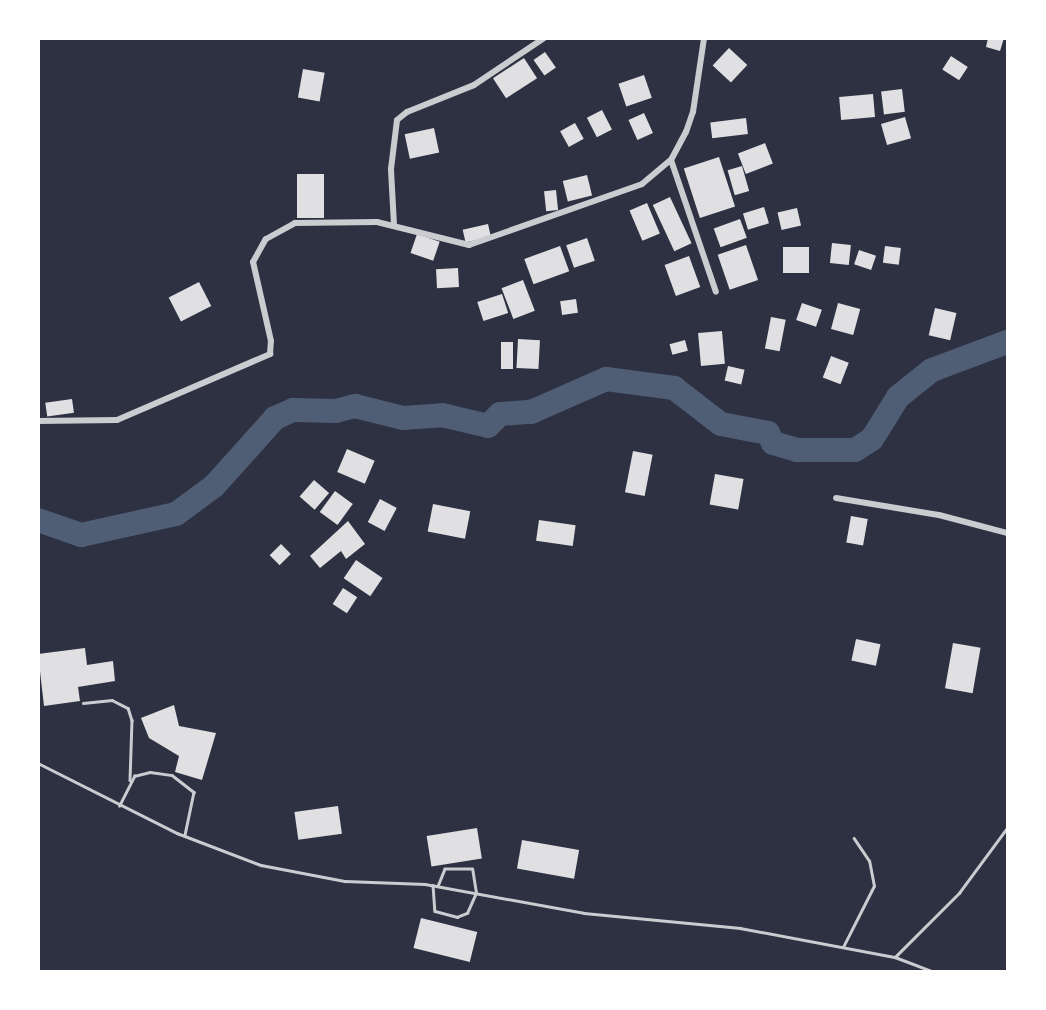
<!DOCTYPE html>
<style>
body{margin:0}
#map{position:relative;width:1046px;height:1010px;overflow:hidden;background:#2d3142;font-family:Manrope,sans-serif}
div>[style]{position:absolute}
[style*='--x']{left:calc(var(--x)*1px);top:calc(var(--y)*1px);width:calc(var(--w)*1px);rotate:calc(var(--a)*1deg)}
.river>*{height:24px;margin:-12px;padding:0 12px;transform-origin:12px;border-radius:12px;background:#4f5d75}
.building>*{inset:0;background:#e0e0e3;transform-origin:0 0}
.service>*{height:2.5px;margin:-1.25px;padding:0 1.25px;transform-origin:1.25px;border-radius:1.25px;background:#caccd0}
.minor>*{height:6px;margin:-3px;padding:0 3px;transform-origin:3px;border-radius:3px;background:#caccd0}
span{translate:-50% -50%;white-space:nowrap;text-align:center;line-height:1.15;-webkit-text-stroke:7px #fff;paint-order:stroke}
.frame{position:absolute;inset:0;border:40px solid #fff;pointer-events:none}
</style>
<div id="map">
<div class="river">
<i style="--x:38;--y:520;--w:46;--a:19.2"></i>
<i style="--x:81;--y:535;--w:97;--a:-12.5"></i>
<i style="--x:176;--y:514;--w:47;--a:-36.4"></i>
<i style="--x:214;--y:486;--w:91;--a:-48.1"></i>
<i style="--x:275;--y:418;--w:20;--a:-24"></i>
<i style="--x:293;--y:410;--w:43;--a:1.3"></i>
<i style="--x:336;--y:411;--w:20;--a:-15"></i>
<i style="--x:355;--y:406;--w:49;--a:14"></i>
<i style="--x:403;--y:418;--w:39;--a:-4"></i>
<i style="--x:442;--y:415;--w:47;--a:13.4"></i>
<i style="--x:488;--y:426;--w:17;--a:-45"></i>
<i style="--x:500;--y:414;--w:31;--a:-4"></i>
<i style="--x:531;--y:412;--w:82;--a:-23.7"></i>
<i style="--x:606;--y:379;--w:69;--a:7.5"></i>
<i style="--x:674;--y:388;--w:59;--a:37.5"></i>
<i style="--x:721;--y:424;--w:48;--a:10.8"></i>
<i style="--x:768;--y:433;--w:11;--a:63"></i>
<i style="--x:773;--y:443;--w:25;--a:16"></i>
<i style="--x:797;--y:450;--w:58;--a:0"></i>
<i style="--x:855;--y:450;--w:20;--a:-33"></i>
<i style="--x:872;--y:439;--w:49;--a:-58.2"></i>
<i style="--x:898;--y:397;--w:43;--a:-38.5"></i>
<i style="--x:932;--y:370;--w:80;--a:-20.5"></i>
</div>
<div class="building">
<i style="clip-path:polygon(988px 38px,1004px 38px,1000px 51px,986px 47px)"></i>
<i style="left:729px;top:48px;width:25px;height:24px;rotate:43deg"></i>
<i style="left:545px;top:52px;width:19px;height:14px;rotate:55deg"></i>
<i style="left:951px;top:56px;width:20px;height:16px;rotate:33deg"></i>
<i style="left:524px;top:58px;width:24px;height:37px;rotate:57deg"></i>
<i style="left:303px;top:69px;width:22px;height:29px;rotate:10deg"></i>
<i style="left:644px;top:75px;width:24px;height:27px;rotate:71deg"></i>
<i style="left:902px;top:89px;width:23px;height:21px;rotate:83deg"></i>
<i style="left:873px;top:94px;width:23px;height:34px;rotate:85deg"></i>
<i style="left:602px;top:110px;width:22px;height:17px;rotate:63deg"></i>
<i style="left:644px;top:113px;width:22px;height:17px;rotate:66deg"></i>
<i style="left:905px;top:117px;width:22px;height:25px;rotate:74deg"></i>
<i style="left:746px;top:118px;width:16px;height:36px;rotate:83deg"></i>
<i style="left:575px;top:123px;width:18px;height:17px;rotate:61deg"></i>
<i style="left:434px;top:128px;width:25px;height:30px;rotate:78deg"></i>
<i style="left:765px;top:143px;width:22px;height:29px;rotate:69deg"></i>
<i style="left:719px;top:157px;width:52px;height:37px;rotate:72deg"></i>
<i style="left:742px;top:166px;width:26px;height:15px;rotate:74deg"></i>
<i style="left:324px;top:174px;width:44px;height:27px;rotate:90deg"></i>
<i style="left:587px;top:175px;width:21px;height:25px;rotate:76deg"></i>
<i style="left:556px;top:190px;width:20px;height:12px;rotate:84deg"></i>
<i style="left:670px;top:197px;width:51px;height:19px;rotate:65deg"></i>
<i style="left:647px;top:203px;width:33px;height:19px;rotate:67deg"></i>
<i style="left:764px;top:207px;width:17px;height:22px;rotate:73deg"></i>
<i style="left:797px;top:208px;width:18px;height:20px;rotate:77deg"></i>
<i style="left:740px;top:219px;width:20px;height:28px;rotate:70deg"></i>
<i style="left:488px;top:224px;width:13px;height:26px;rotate:77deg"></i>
<i style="left:417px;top:234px;width:24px;height:20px;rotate:19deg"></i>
<i style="left:587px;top:238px;width:24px;height:22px;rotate:71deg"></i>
<i style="left:832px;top:243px;width:19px;height:20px;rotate:6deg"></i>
<i style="left:746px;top:245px;width:37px;height:30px;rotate:71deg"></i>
<i style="left:560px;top:246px;width:27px;height:38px;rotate:70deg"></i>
<i style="left:885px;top:246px;width:16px;height:17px;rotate:7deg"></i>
<i style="left:783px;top:247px;width:26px;height:26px"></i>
<i style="left:859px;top:250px;width:18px;height:15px;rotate:19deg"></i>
<i style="left:689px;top:256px;width:33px;height:26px;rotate:70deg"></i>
<i style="left:458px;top:268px;width:19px;height:22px;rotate:87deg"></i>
<i style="left:523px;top:280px;width:33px;height:23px;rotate:69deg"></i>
<i style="left:199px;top:282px;width:27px;height:34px;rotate:63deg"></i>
<i style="left:502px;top:294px;width:20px;height:26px;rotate:72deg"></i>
<i style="left:576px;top:299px;width:14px;height:16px;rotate:82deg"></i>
<i style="left:802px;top:303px;width:21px;height:18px;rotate:19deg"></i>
<i style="left:838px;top:303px;width:23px;height:27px;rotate:15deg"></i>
<i style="left:935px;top:308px;width:22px;height:28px;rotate:13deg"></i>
<i style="left:771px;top:317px;width:15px;height:32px;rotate:11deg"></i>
<i style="left:722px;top:331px;width:33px;height:24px;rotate:85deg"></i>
<i style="left:518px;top:339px;width:22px;height:29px;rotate:3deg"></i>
<i style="left:685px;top:340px;width:11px;height:16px;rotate:75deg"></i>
<i style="left:501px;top:342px;width:12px;height:27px"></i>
<i style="left:831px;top:356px;width:19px;height:23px;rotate:21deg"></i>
<i style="left:728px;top:366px;width:17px;height:15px;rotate:13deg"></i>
<i style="left:72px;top:399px;width:14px;height:27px;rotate:82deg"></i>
<i style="left:347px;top:449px;width:30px;height:25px;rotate:23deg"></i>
<i style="left:633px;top:451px;width:20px;height:42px;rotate:11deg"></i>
<i style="left:715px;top:474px;width:29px;height:31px;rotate:10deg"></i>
<i style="left:314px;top:480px;width:20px;height:22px;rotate:41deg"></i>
<i style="left:335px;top:491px;width:22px;height:26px;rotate:36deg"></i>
<i style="left:380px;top:499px;width:19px;height:26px;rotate:28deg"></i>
<i style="left:433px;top:504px;width:38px;height:28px;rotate:11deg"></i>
<i style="left:851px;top:516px;width:17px;height:27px;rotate:10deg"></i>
<i style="left:539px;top:520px;width:37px;height:21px;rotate:8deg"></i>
<i style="clip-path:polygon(348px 521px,365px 544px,346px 559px,341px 551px,320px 568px,310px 556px)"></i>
<i style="left:281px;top:544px;width:14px;height:16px;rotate:45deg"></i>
<i style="left:356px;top:560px;width:32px;height:22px;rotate:34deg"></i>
<i style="left:343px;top:588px;width:17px;height:19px;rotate:33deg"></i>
<i style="left:856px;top:639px;width:25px;height:22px;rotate:12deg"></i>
<i style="left:953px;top:643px;width:28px;height:46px;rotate:10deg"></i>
<i style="clip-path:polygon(85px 648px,87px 665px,113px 661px,115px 681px,78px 687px,80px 701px,44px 706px,38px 654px)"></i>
<i style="clip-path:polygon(174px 705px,179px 726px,216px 733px,202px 780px,175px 772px,179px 756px,149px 738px,141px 718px)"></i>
<i style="left:338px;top:806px;width:28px;height:44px;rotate:82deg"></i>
<i style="left:477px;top:828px;width:31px;height:51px;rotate:81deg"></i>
<i style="left:522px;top:840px;width:58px;height:29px;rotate:10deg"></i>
<i style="left:421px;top:918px;width:58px;height:31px;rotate:14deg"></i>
</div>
<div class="service">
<i style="--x:83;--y:703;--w:29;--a:-6"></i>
<i style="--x:112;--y:700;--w:18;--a:27"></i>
<i style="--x:128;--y:708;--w:13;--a:72"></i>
<i style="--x:132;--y:720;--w:60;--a:91.9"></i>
<i style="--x:38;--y:763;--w:156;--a:26.7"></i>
<i style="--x:177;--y:833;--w:90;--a:20.9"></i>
<i style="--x:261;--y:865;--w:86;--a:10.8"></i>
<i style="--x:345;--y:881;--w:80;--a:2.1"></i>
<i style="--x:425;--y:884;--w:162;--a:10.3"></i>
<i style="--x:584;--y:913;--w:157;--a:5.5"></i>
<i style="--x:740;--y:928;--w:158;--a:10.6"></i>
<i style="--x:895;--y:957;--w:42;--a:21"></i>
<i style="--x:119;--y:806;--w:34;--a:-63"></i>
<i style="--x:134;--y:776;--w:16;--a:-14"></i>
<i style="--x:150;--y:772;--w:22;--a:8"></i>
<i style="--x:172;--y:775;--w:28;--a:38"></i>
<i style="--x:194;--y:792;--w:44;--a:101.8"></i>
<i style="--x:433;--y:885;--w:26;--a:86"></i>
<i style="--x:435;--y:911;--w:23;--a:15"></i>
<i style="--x:457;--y:917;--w:11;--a:-22"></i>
<i style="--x:467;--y:913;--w:22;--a:-66"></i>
<i style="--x:476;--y:893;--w:24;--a:-99"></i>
<i style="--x:472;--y:869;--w:27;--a:180"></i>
<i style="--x:445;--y:869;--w:18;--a:112"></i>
<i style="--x:843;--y:947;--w:68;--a:-63.1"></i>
<i style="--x:874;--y:886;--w:25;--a:-101"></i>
<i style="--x:869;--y:861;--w:27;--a:-124"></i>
<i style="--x:895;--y:957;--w:91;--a:-45"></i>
<i style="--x:959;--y:893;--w:81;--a:-53.6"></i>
</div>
<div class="minor">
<i style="--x:671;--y:160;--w:139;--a:71.2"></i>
<i style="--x:394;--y:225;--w:56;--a:-93.1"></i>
<i style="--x:391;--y:169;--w:49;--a:-83"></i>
<i style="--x:397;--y:120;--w:13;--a:-39"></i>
<i style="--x:407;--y:112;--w:72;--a:-21.9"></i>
<i style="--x:474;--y:85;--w:84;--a:-33.9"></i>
<i style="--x:38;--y:421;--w:79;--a:-0.7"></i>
<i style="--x:117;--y:420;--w:167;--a:-23.3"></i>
<i style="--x:270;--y:354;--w:13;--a:-86"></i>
<i style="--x:271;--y:341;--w:81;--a:-102.8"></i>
<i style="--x:253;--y:262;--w:26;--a:-61"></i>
<i style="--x:266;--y:239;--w:33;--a:-29"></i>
<i style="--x:295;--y:223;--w:82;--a:-0.7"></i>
<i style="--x:377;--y:222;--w:95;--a:14"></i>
<i style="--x:469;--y:245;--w:183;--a:-19.4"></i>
<i style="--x:642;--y:184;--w:38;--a:-40"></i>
<i style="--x:671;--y:160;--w:32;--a:-62"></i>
<i style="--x:686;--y:132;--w:21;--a:-71"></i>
<i style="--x:693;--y:112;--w:75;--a:-81.5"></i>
<i style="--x:836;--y:498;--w:104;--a:9.4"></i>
<i style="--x:939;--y:515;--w:70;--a:14.8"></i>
</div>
<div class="frame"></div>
</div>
